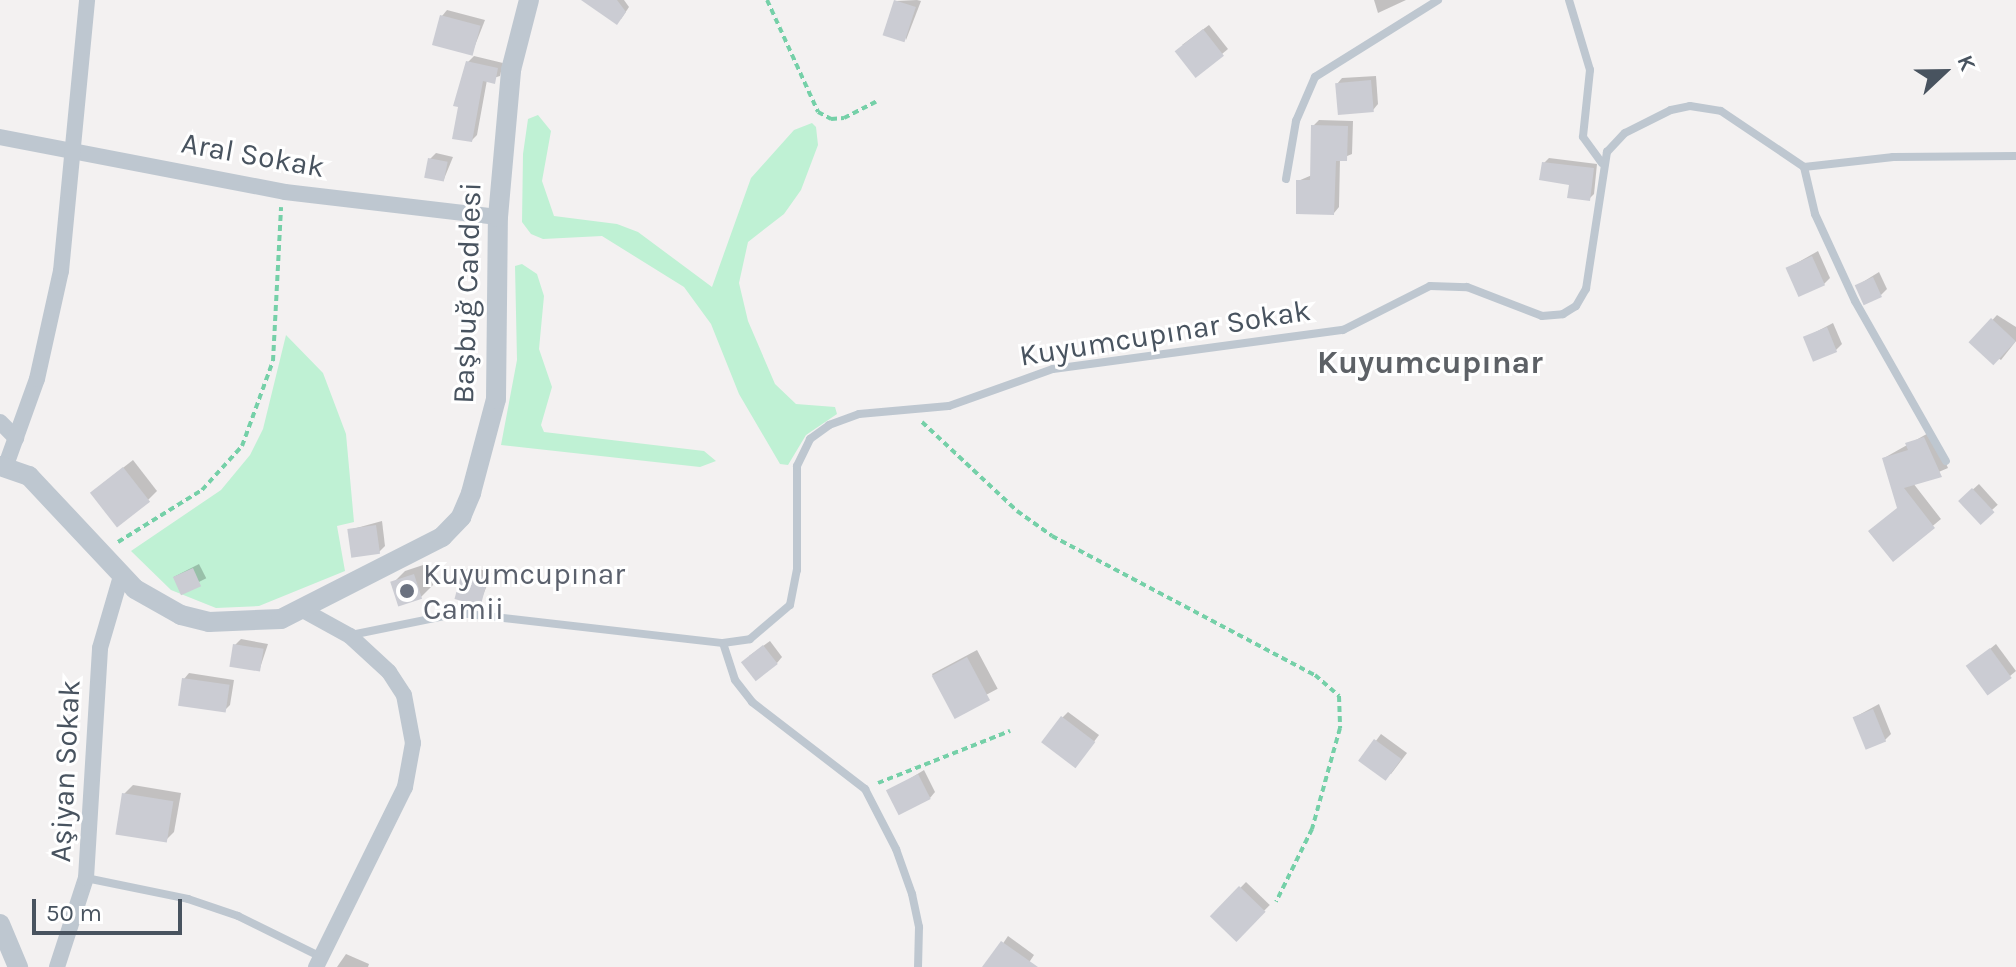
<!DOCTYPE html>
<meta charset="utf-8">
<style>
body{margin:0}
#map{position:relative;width:2016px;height:967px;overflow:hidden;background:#f3f1f1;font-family:Karla,sans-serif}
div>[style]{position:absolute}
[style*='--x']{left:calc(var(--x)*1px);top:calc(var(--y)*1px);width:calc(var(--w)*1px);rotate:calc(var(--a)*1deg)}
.green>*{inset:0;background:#bff1d4}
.shadow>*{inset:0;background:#0003;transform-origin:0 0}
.building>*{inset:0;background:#cbccd3;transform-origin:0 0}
.path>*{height:4px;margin-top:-2px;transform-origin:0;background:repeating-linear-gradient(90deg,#75d0a8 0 6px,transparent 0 10px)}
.service>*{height:8px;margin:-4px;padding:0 4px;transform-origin:4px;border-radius:4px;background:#bec7d0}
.minor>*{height:16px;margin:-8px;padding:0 8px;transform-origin:8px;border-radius:8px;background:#bec7d0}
.tertiary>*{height:20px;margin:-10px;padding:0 10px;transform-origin:10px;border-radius:10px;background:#bec7d0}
.dots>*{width:22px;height:22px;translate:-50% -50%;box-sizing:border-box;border:4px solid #fff;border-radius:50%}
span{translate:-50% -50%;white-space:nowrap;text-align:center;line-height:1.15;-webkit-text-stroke:6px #fff;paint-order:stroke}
.street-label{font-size:30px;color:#48535f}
.worship-label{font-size:30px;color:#5b616d}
.left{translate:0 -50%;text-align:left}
.neighbourhood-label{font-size:32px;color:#5d6166;font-weight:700}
.north{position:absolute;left:1904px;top:32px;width:80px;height:80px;-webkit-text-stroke:6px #fff;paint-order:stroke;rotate:68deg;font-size:22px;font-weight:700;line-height:32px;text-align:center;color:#48535f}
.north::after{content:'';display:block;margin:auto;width:28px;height:36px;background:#48535f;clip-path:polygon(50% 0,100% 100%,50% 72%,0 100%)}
.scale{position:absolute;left:32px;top:899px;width:150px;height:36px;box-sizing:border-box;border:4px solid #48535f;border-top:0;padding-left:10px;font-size:24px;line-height:28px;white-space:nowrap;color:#48535f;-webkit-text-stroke:6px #fff;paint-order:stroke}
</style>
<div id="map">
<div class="green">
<i style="clip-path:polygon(538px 115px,551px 131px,542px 181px,554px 216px,617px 224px,638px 232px,712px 287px,751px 178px,794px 130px,812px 123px,816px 127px,818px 145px,801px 190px,784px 214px,748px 242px,739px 283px,748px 321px,775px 384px,796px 404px,835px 407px,837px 414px,806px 435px,788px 465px,780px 464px,739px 394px,711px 324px,684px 287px,602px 236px,543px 239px,531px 234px,522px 222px,523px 154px,528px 119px)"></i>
<i style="clip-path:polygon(522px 264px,537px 274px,544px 296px,539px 349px,552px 387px,541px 425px,544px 432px,704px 451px,716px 461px,700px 467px,501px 445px,517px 360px,515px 266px)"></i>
<i style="clip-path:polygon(286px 335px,323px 373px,346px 434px,354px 522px,337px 526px,345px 571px,259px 606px,216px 608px,171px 590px,131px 551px,221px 490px,250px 455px,263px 429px)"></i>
</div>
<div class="shadow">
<i style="clip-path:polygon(584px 0,624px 0,629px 7px,621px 19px)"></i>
<i style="clip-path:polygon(917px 0,921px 1px,906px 40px,896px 1px)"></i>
<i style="clip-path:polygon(1374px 0,1406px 0,1378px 13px)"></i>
<i style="clip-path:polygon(447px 10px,485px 20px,472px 53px,442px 16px)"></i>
<i style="clip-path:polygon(1209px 25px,1228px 49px,1222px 54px,1182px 45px)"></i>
<i style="clip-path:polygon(474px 56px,503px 63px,500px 76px,487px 80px,477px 135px,472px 140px,468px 62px)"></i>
<i style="clip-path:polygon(1376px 76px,1378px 104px,1373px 110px,1337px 84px,1342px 78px)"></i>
<i style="clip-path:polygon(1319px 120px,1353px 121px,1352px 154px,1340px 159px,1339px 207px,1334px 213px,1298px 181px,1312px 175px,1313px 126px)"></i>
<i style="clip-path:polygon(436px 153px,453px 157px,444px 179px,430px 159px)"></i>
<i style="clip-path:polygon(1549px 158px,1597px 164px,1594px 194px,1589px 199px,1544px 163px)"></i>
<i style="clip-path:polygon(1818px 251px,1830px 278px,1824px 284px,1788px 268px)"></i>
<i style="clip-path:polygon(1879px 272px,1887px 289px,1881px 295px,1858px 285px)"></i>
<i style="clip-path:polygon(1997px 315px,2016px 327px,2016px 341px,2001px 360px,1972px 342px)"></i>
<i style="clip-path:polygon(1833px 323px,1842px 344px,1836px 350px,1806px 337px)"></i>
<i style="clip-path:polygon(1932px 431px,1948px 468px,1913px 483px,1941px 519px,1893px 559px,1899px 507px,1884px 458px)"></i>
<i style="clip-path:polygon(133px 460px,157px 491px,148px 500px,101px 485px)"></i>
<i style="left:1979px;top:484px;width:28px;height:25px;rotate:48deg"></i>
<i style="clip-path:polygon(382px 521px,385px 546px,379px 552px,349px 530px)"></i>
<i style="left:199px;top:564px;width:16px;height:28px;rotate:63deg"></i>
<i style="clip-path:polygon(426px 564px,433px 585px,421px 597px,393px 583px,405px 571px)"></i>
<i style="clip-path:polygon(470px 566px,492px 573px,479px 605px,464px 572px)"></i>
<i style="clip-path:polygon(241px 639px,268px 644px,259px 671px,235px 645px)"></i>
<i style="clip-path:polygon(770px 641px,782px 657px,777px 663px,749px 656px)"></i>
<i style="clip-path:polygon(1996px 644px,2016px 671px,2010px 676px,1975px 661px)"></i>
<i style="left:977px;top:650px;width:44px;height:51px;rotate:62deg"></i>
<i style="clip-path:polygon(189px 673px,234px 680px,230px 705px,224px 711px,184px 679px)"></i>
<i style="clip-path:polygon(1879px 704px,1891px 734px,1885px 740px,1855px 717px)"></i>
<i style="clip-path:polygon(1068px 712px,1099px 735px,1081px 759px,1062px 718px)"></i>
<i style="clip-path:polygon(1381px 734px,1407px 753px,1391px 774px,1361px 761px)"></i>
<i style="clip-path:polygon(924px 770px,935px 792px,930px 798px,888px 792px)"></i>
<i style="clip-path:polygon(133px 785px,181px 793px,174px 832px,165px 841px,124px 794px)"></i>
<i style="left:1246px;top:882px;width:33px;height:48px;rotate:44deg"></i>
<i style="clip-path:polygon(1008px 936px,1034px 955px,1026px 967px,987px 967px)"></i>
<i style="clip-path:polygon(346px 954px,369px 964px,368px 967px,337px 967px)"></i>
</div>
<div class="building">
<i style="clip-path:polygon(581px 0,617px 0,626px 12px,617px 25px)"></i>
<i style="left:894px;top:0;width:23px;height:37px;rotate:18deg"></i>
<i style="left:440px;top:15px;width:42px;height:31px;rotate:15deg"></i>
<i style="left:1203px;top:29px;width:34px;height:36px;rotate:52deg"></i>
<i style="clip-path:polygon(466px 61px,498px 68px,495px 84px,483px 81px,472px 142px,452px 139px,458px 107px,453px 106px)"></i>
<i style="left:1371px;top:80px;width:32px;height:36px;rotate:85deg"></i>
<i style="clip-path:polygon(1311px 125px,1348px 126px,1347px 161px,1336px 161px,1334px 215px,1296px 214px,1296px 180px,1310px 180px)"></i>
<i style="left:428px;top:158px;width:20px;height:20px;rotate:11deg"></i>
<i style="clip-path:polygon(1542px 162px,1594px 168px,1590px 201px,1567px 198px,1569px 185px,1539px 180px)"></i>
<i style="left:1812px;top:256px;width:32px;height:29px;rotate:66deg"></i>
<i style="left:1873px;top:277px;width:22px;height:20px;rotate:66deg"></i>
<i style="left:1991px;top:318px;width:34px;height:33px;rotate:43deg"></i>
<i style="left:1827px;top:327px;width:27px;height:26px;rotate:68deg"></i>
<i style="clip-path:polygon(1924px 437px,1942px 477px,1904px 488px,1935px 528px,1893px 562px,1868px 531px,1897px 508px,1882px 458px,1908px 450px,1905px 443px)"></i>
<i style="left:123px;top:467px;width:44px;height:42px;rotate:52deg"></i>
<i style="left:1972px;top:488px;width:33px;height:19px;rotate:47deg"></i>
<i style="left:376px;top:525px;width:29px;height:29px;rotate:82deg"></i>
<i style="left:193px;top:568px;width:20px;height:22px;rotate:66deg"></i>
<i style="left:462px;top:571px;width:27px;height:29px;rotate:15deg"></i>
<i style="left:414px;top:574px;width:26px;height:25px;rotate:72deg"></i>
<i style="left:233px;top:644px;width:31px;height:23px;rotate:9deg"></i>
<i style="left:763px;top:645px;width:24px;height:28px;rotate:52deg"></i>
<i style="left:1990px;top:648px;width:37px;height:30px;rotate:54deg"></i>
<i style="left:967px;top:657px;width:49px;height:40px;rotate:62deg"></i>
<i style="left:182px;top:678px;width:48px;height:28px;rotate:8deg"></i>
<i style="left:1873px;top:709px;width:35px;height:22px;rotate:68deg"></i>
<i style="left:1061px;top:716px;width:43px;height:33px;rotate:37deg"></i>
<i style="left:1374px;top:739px;width:34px;height:27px;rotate:36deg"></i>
<i style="left:918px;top:774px;width:28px;height:36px;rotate:63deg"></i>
<i style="left:122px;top:793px;width:52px;height:42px;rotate:9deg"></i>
<i style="left:1239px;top:886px;width:37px;height:42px;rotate:44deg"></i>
<i style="clip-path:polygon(1001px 941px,1038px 967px,982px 967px)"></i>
</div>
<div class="path">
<i style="--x:767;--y:0;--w:123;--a:65.5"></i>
<i style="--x:818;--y:112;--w:15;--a:28"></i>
<i style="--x:831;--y:119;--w:13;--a:-4"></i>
<i style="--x:844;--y:118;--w:36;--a:-27"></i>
<i style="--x:922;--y:422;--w:130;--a:43.1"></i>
<i style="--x:1017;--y:511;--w:43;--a:35.5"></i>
<i style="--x:1052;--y:536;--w:297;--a:27.9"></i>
<i style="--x:1315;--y:675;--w:32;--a:41"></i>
<i style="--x:1339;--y:696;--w:32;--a:88"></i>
<i style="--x:1340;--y:728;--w:105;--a:105.5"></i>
<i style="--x:1312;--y:829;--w:81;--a:116.3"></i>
<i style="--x:118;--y:542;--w:99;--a:-31.8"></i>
<i style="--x:202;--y:490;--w:59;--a:-47.7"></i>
<i style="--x:242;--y:446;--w:90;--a:-70"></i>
<i style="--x:273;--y:361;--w:154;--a:-87"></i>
<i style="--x:878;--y:783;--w:142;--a:-21.5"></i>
</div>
<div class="service">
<i style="--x:1569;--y:0;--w:73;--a:73.3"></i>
<i style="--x:1590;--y:70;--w:67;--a:96"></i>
<i style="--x:1583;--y:137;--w:32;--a:54"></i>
<i style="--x:1804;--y:167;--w:48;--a:76.8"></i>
<i style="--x:1815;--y:214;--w:96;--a:65.3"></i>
<i style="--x:1855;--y:301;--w:184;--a:60.4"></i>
<i style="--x:1286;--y:179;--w:59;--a:-80.2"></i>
<i style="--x:1296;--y:121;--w:48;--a:-66.6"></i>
<i style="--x:1315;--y:77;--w:145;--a:-32"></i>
<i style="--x:351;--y:635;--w:110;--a:-11.5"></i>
<i style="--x:459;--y:613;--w:266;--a:6.5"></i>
<i style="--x:723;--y:643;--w:27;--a:-8"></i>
<i style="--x:750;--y:639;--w:52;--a:-40.4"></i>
<i style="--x:790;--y:605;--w:36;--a:-79"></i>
<i style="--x:797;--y:570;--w:104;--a:-90"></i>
<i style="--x:797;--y:466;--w:30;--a:-64"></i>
<i style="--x:810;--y:439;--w:24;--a:-36"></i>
<i style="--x:829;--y:425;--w:32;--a:-20"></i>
<i style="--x:859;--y:414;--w:90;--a:-5.1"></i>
<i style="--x:949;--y:406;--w:110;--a:-19.6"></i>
<i style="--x:1053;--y:369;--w:293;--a:-7.7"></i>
<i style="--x:1343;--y:330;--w:97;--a:-26.8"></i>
<i style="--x:1430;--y:286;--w:37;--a:2"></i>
<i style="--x:1467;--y:287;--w:80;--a:21.1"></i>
<i style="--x:1542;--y:316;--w:21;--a:-5"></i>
<i style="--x:1563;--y:314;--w:15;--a:-32"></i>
<i style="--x:1576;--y:306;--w:20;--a:-60"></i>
<i style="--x:1586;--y:289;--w:139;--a:-81.3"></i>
<i style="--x:1607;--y:152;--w:26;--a:-47"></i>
<i style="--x:1625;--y:133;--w:51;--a:-26.6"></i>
<i style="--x:1671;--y:110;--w:19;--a:-12"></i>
<i style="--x:1690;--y:106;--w:31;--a:9"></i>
<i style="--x:1721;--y:111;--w:100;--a:34"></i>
<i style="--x:1804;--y:167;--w:90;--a:-6.4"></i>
<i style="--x:1893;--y:157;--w:123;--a:-0.5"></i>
<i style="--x:723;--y:643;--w:39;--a:72"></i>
<i style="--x:735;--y:680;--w:28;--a:52"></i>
<i style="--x:752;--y:702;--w:143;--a:37.6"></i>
<i style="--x:865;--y:789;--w:68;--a:62.7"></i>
<i style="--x:896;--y:849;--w:48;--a:70.4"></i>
<i style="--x:912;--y:894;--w:34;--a:78"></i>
<i style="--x:919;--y:927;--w:40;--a:91.4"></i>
<i style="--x:86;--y:878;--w:104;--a:11.6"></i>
<i style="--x:188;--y:899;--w:53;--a:18.8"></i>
<i style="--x:238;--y:916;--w:93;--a:26.3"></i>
</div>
<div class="minor">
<i style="--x:0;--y:137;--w:290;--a:10.9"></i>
<i style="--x:285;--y:192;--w:214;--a:6.7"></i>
<i style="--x:0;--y:422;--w:23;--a:45"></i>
<i style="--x:6;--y:465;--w:91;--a:-70.2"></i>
<i style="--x:37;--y:379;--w:111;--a:-77.5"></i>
<i style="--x:61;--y:271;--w:272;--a:-84.5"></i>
<i style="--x:301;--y:609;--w:56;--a:28.9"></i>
<i style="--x:350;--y:636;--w:53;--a:42.7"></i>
<i style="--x:389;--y:672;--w:27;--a:57"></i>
<i style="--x:404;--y:695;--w:49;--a:79.4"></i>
<i style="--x:413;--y:743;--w:45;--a:100.3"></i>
<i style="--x:405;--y:787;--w:201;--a:116.3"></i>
<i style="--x:57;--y:967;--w:94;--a:-72"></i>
<i style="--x:86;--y:878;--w:230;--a:-86.5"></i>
<i style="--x:100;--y:648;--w:75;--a:-73.7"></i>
</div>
<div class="tertiary">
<i style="--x:0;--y:466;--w:31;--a:19"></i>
<i style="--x:29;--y:476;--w:155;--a:46.8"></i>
<i style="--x:135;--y:589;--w:53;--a:29.5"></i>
<i style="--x:181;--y:615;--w:29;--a:14"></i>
<i style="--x:209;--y:622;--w:72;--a:-2.4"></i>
<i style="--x:281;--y:619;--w:181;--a:-27"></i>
<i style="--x:442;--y:537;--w:28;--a:-46"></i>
<i style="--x:461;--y:517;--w:26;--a:-67"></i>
<i style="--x:471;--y:493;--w:97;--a:-75.1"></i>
<i style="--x:496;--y:399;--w:182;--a:-89.4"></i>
<i style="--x:498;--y:217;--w:148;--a:-84.9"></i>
<i style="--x:511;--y:70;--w:72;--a:-75.6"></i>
<i style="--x:0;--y:924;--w:47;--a:67.3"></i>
</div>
<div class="dots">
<i style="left:407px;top:591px;background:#6b7280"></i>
</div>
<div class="street-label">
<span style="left:253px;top:155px;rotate:10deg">Aral Sokak</span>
<span style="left:467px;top:293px;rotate:-88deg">Başbuğ Caddesi</span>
<span style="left:1165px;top:333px;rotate:-9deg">Kuyumcupınar Sokak</span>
<span style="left:65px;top:771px;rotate:-87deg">Aşiyan Sokak</span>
</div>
<div class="worship-label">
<span class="left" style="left:423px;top:591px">Kuyumcupınar<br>Camii</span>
</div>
<div class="neighbourhood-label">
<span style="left:1430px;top:363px">Kuyumcupınar</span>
</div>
<div class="north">K</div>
<div class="scale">50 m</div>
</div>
